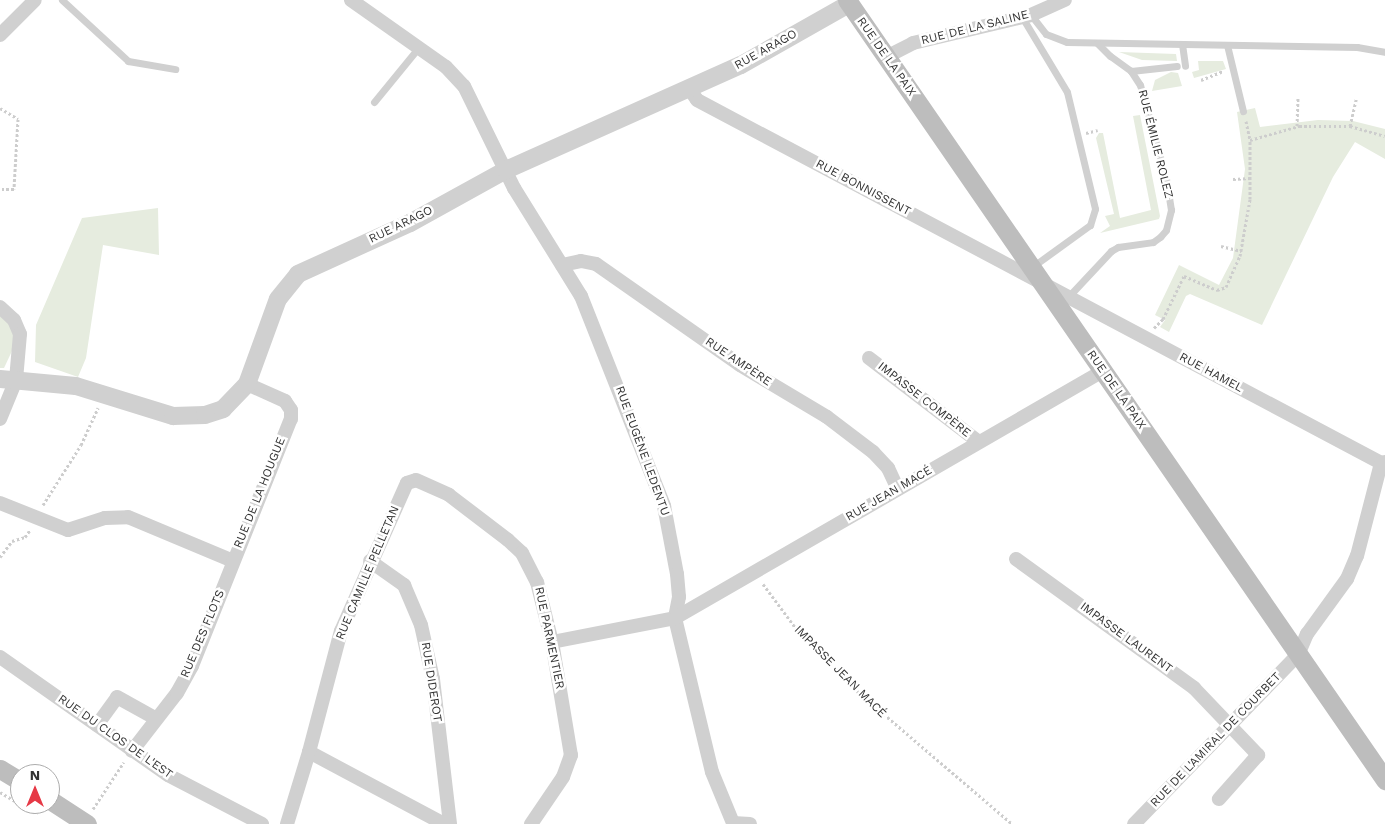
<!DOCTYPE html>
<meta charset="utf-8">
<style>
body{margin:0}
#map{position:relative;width:1385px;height:824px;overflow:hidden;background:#fff;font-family:"Work Sans",sans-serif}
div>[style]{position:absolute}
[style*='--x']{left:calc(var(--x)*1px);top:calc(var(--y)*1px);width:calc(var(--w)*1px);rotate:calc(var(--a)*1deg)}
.green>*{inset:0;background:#e6ecdf}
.path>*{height:3px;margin-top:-1.5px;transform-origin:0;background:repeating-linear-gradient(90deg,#cdcdcd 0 2.5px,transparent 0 5px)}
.service>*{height:7px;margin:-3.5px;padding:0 3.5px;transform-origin:3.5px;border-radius:3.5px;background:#d0d0d0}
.minor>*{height:14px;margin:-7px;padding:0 7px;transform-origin:7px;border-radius:7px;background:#d0d0d0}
.tertiary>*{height:18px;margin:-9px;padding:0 9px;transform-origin:9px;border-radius:9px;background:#d0d0d0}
.secondary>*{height:19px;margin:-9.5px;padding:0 9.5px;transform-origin:9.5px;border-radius:9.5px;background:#bdbdbd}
span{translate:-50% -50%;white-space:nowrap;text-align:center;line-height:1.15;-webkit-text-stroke:5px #fff;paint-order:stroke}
.street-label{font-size:12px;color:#333}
.north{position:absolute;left:10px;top:764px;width:50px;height:50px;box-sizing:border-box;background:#fff;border:1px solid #adadad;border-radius:50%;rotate:0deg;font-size:14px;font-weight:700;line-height:20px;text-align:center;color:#333}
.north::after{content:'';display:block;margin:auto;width:18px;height:22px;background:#e63946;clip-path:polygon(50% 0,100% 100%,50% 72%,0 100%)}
</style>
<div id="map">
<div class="green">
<i style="clip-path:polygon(1119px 52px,1176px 54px,1177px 61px,1142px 60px)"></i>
<i style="clip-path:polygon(1198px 61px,1223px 61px,1226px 69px,1194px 78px,1192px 72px,1199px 70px)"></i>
<i style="clip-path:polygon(1171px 72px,1178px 73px,1182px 86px,1152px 91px,1155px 80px)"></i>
<i style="clip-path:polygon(1255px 108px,1260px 127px,1318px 120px,1353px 121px,1385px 129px,1385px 159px,1355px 142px,1333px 177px,1262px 325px,1190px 294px,1186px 296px,1169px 332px,1160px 327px,1165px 320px,1155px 315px,1179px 265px,1219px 285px,1233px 258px,1245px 169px,1237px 112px)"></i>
<i style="clip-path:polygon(1140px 115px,1160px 216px,1159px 219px,1100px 233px,1110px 226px,1105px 216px,1114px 214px,1096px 138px,1099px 133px,1103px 133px,1120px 218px,1151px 210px,1133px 116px)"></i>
<i style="clip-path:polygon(158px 208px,159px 255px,103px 245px,86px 358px,78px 377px,35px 362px,36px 325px,82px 218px)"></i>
<i style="clip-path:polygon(0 307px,20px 334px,4px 368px,0 368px)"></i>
</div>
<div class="path">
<i style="--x:1201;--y:80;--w:24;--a:-22"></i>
<i style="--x:0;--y:108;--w:21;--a:31"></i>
<i style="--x:18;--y:119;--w:70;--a:93.3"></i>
<i style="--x:14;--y:189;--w:14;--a:180"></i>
<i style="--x:1246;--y:121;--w:19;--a:78"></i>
<i style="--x:1297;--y:126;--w:29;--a:-88"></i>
<i style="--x:1350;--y:126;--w:28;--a:-77"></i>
<i style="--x:1086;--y:133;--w:12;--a:-14"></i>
<i style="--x:1233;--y:179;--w:18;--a:-3"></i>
<i style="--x:1221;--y:246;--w:21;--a:14"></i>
<i style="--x:1154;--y:328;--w:13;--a:-45"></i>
<i style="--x:1163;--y:319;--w:48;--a:-64"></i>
<i style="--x:1184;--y:276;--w:36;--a:23"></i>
<i style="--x:1217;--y:290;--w:9;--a:-18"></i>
<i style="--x:1226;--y:287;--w:34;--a:-66"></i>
<i style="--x:1240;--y:256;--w:58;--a:-80"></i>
<i style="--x:1250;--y:199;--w:59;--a:-90"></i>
<i style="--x:1250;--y:140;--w:51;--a:-15.9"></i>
<i style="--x:1299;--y:126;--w:51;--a:0"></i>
<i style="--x:1350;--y:126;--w:36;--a:16"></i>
<i style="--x:43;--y:505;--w:71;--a:-57.7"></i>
<i style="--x:81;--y:445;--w:41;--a:-65.3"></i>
<i style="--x:0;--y:557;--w:20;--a:-53"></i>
<i style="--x:12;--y:541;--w:14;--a:-17"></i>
<i style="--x:25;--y:537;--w:9;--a:-54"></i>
<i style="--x:763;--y:584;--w:59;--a:53.3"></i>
<i style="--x:798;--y:631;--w:84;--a:45.5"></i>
<i style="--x:857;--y:691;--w:204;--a:40.6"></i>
<i style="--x:0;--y:792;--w:23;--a:31"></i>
<i style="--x:20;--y:804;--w:20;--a:30"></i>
<i style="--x:93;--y:809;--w:56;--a:-56.6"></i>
</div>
<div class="service">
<i style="--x:62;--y:0;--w:90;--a:42.7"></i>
<i style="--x:128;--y:61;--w:48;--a:9.7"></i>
<i style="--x:1031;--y:15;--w:24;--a:52"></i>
<i style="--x:1046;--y:34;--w:22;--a:21"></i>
<i style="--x:1067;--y:42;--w:290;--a:1"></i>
<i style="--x:1357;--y:47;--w:28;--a:10"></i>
<i style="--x:1022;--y:17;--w:87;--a:59"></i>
<i style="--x:1067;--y:92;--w:120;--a:76.5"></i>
<i style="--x:1095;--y:209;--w:17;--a:107"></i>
<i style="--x:1090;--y:225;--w:72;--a:144.1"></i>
<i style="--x:1182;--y:44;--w:22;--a:82"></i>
<i style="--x:1227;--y:45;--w:68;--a:76.4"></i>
<i style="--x:1131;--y:71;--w:46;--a:-6.2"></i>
<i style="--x:374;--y:102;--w:71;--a:-50.7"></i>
<i style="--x:1068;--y:297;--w:63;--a:-46.9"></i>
<i style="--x:1111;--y:251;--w:8;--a:-30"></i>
<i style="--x:1118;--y:247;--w:35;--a:-8"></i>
<i style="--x:1153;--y:242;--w:9;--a:-36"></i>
<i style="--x:1160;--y:237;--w:9;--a:-49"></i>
<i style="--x:1166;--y:230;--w:21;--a:-76"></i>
<i style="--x:1171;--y:210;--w:32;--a:-99"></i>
<i style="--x:1166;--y:178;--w:97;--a:-105.6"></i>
<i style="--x:1140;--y:85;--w:17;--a:-123"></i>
<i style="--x:1131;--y:71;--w:26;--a:-144"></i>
<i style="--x:1110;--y:56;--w:18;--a:-135"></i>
</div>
<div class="minor">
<i style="--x:351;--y:0;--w:116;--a:35.2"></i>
<i style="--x:446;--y:67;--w:26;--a:47"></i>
<i style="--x:464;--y:86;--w:114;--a:63.9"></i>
<i style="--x:514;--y:188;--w:127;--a:58.2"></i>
<i style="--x:581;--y:296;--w:226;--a:68.4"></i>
<i style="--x:664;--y:506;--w:69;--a:79.2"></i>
<i style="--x:677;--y:574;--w:23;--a:85"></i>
<i style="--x:679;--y:597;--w:21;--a:101"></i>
<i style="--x:675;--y:618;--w:158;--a:76.5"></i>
<i style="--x:712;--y:772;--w:55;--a:67.6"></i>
<i style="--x:0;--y:35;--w:49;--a:-45"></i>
<i style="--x:886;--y:57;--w:30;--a:-27"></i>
<i style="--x:913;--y:43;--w:121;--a:-13.3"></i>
<i style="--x:1031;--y:15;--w:37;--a:-24"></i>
<i style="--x:689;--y:88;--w:14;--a:56"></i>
<i style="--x:697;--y:100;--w:774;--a:27.95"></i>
<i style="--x:562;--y:265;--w:19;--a:-12"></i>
<i style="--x:581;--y:261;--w:15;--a:11"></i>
<i style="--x:596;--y:264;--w:176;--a:35"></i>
<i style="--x:740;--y:365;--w:101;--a:30.9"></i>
<i style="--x:827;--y:417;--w:58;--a:37.3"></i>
<i style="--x:873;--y:452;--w:22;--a:47"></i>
<i style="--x:888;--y:468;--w:23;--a:65"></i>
<i style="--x:0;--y:307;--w:19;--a:43"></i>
<i style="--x:14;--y:320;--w:15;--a:67"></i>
<i style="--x:20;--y:334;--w:46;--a:95"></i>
<i style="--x:16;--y:380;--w:42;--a:112.3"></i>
<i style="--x:869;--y:358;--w:138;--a:37.4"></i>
<i style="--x:0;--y:503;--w:73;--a:21.7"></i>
<i style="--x:68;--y:530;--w:39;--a:-18"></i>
<i style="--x:105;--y:518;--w:23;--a:-2"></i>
<i style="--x:128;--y:517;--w:114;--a:22.7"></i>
<i style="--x:1016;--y:559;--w:220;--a:35.9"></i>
<i style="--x:1194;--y:688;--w:93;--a:46.3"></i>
<i style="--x:1258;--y:755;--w:59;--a:131.6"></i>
<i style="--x:370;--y:561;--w:42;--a:35.2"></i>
<i style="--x:404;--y:585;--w:43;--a:67"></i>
<i style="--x:421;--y:625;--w:55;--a:77.5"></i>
<i style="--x:433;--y:679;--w:146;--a:83.3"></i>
<i style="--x:552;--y:642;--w:125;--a:-11"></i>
<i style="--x:675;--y:618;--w:493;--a:-30"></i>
<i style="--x:0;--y:657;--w:205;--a:35.1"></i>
<i style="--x:168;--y:775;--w:106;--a:27.5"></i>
<i style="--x:97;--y:725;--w:34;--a:-54"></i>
<i style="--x:117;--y:697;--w:43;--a:28.9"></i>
<i style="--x:132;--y:751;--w:73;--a:-52.2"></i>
<i style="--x:177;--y:693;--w:31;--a:-61"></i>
<i style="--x:192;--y:666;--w:266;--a:-68.2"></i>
<i style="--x:291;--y:419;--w:9;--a:-90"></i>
<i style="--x:291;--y:410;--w:11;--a:-124"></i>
<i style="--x:285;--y:401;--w:42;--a:-155.9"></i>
<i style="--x:733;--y:823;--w:17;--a:3"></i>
<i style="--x:287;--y:824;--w:75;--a:-73"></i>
<i style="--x:444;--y:824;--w:153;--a:-151.9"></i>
<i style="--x:309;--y:752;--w:125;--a:-75.2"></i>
<i style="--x:341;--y:631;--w:162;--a:-66"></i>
<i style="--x:407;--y:483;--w:9;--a:-18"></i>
<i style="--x:416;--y:480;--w:36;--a:24"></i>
<i style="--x:449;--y:495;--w:74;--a:37.3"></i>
<i style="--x:508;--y:540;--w:19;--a:43"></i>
<i style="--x:522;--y:553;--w:33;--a:63"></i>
<i style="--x:537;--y:582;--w:62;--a:76"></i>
<i style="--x:552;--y:642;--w:115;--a:80.5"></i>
<i style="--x:571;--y:755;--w:23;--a:110"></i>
<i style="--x:563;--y:777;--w:57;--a:124.2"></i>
<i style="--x:1134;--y:824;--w:235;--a:-45.9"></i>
<i style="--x:1298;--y:655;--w:23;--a:-67"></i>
<i style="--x:1307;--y:634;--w:68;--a:-54"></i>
<i style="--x:1347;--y:579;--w:25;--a:-67"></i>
<i style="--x:1357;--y:556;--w:96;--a:-75.5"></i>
<i style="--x:1381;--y:463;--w:4;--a:-14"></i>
</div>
<div class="tertiary">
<i style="--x:0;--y:379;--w:76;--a:5.3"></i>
<i style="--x:76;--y:386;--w:102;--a:17.2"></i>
<i style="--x:173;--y:416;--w:32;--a:-2"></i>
<i style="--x:205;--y:415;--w:19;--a:-18"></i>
<i style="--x:223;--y:409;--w:35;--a:-46"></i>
<i style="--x:247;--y:384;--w:90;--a:-70"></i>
<i style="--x:278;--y:299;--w:32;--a:-51"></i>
<i style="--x:298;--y:274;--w:123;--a:-24.5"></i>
<i style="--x:410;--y:223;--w:110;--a:-28.9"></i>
<i style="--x:506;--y:170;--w:257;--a:-24.1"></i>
<i style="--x:741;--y:65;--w:124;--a:-29.5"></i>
</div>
<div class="secondary">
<i style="--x:847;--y:0;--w:948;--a:55.4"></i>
<i style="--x:0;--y:769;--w:23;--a:31"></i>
<i style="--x:50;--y:800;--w:44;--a:33"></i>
</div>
<div class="street-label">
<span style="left:975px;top:28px;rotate:-14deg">RUE DE LA SALINE</span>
<span style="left:766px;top:50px;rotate:-29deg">RUE ARAGO</span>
<span style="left:886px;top:57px;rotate:55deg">RUE DE LA PAIX</span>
<span style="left:1155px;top:144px;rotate:76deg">RUE ÉMILIE ROLEZ</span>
<span style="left:863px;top:188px;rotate:28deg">RUE BONNISSENT</span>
<span style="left:401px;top:225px;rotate:-26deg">RUE ARAGO</span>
<span style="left:738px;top:362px;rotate:34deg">RUE AMPÈRE</span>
<span style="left:1211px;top:373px;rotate:28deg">RUE HAMEL</span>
<span style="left:1116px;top:390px;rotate:55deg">RUE DE LA PAIX</span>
<span style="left:924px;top:400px;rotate:38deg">IMPASSE COMPÈRE</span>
<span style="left:642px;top:451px;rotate:70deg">RUE EUGÈNE LEDENTU</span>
<span style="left:260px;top:493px;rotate:-68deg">RUE DE LA HOUGUE</span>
<span style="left:889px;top:494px;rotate:-30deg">RUE JEAN MACÉ</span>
<span style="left:368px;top:573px;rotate:-67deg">RUE CAMILLE PELLETAN</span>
<span style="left:203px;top:634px;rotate:-67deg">RUE DES FLOTS</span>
<span style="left:549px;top:638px;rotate:78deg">RUE PARMENTIER</span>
<span style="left:1126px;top:638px;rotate:36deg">IMPASSE LAURENT</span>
<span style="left:840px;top:672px;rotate:45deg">IMPASSE JEAN MACÉ</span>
<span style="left:431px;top:682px;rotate:81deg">RUE DIDEROT</span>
<span style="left:115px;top:737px;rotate:35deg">RUE DU CLOS DE L'EST</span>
<span style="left:1216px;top:740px;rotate:-46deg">RUE DE L'AMIRAL DE COURBET</span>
</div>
<div class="north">N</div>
</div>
